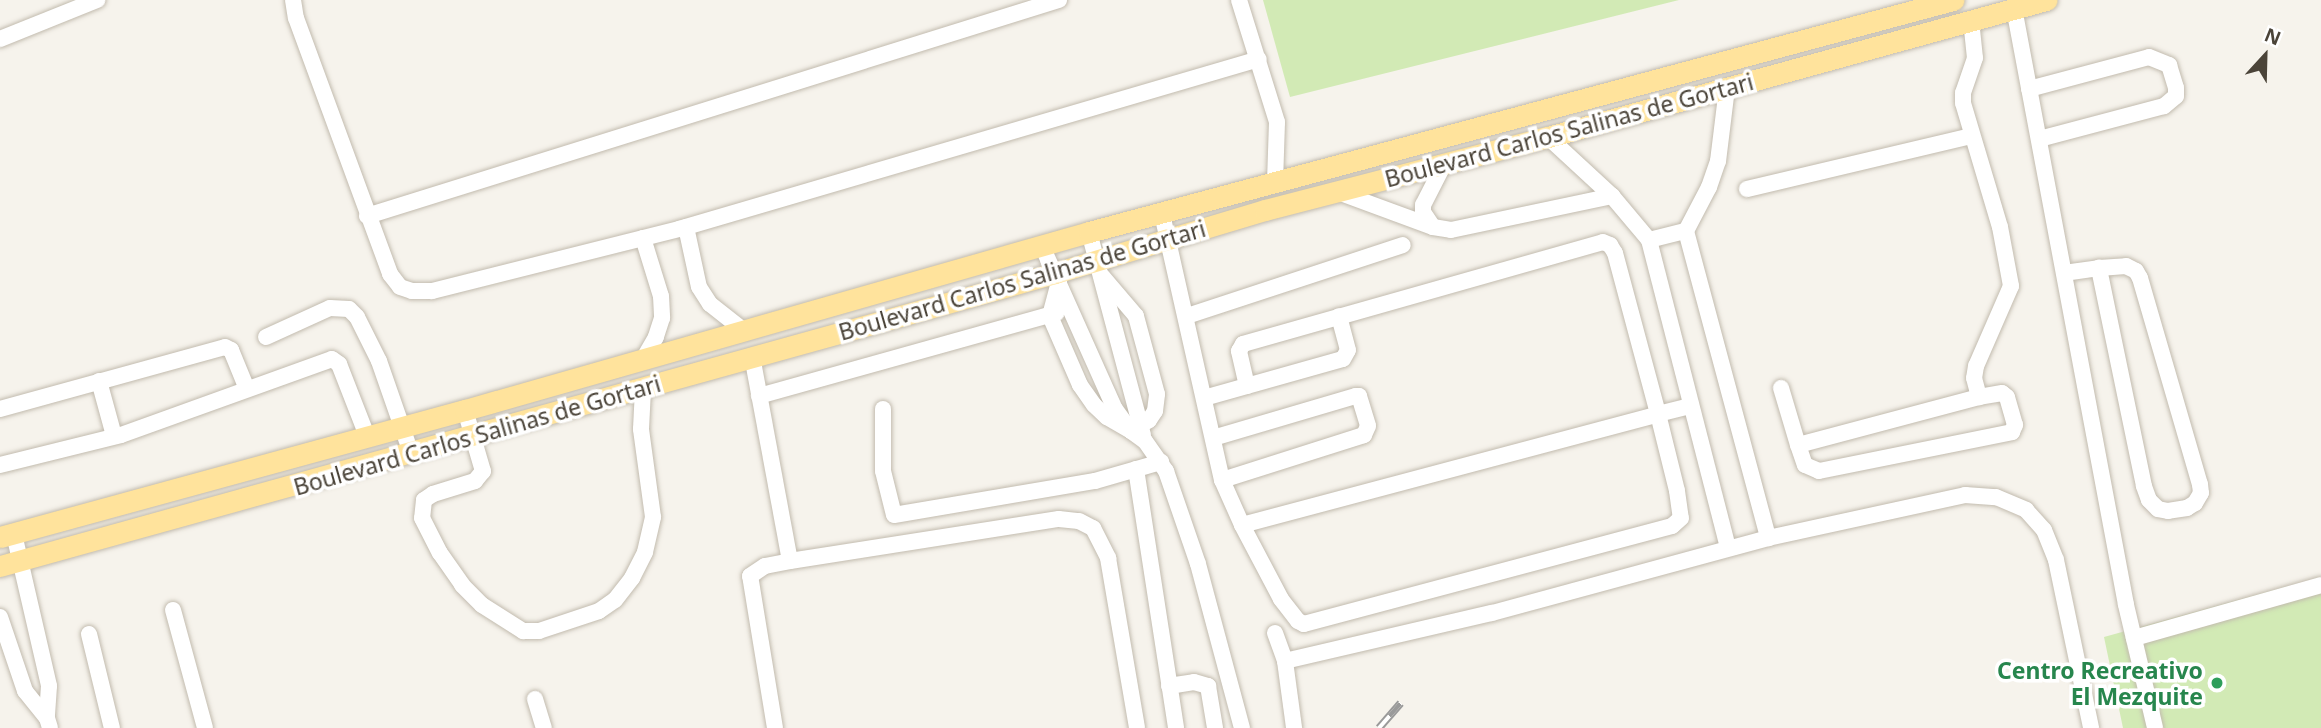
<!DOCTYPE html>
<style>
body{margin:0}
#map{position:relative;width:2321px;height:728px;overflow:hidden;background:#f6f3ec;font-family:"Noto Sans",sans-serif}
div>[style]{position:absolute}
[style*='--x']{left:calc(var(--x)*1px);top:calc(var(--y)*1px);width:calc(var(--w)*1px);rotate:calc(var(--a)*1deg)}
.green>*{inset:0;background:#d2eab5}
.roads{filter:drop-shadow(0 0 2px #c2bbae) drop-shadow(0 0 2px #c2bbae)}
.minor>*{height:16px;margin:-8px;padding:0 8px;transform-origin:8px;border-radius:8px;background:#fff}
.major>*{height:21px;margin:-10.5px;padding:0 10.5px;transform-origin:10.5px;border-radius:10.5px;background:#ffe39c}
.rail>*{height:8px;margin-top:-4px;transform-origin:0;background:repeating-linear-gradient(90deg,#fff 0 16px,#9a9a9a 0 32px);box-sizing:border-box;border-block:2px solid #9a9a9a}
.dots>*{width:19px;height:19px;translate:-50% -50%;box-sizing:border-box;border:4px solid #fff;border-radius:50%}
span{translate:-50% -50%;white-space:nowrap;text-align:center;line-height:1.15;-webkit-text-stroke:7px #fff;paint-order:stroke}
.street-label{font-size:23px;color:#4b4439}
.leisure-label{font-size:23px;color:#27864d;font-weight:700}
.right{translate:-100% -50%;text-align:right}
.north{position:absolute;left:2230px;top:21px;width:70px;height:70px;-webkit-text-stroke:5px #fff;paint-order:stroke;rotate:22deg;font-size:19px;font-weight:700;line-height:28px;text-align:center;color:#4b4439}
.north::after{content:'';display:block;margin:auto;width:24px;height:32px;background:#4b4439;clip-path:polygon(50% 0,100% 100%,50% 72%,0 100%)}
</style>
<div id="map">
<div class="green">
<i style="clip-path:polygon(1263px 0,1679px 0,1290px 97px)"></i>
<i style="clip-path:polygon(2321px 577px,2321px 728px,2123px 728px,2104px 637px)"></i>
</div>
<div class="roads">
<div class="minor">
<i style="--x:293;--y:0;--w:18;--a:81"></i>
<i style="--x:296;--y:18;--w:273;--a:69.8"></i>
<i style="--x:390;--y:274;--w:16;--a:52"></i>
<i style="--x:400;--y:287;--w:13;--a:18"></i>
<i style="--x:412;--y:291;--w:20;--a:0"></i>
<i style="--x:432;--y:291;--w:255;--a:-14.1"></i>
<i style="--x:679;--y:229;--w:604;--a:-16.34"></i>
<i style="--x:1239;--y:0;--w:128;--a:72.7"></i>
<i style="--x:1277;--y:122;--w:59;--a:91.9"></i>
<i style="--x:2014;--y:8;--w:607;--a:79.37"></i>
<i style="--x:2126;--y:605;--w:126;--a:76.7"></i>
<i style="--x:1971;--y:20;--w:38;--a:84"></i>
<i style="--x:1975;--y:58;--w:37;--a:109"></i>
<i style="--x:1963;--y:93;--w:10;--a:90"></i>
<i style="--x:1963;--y:103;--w:129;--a:73.4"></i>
<i style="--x:2000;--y:227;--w:60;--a:79.4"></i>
<i style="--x:2011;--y:286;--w:87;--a:113.6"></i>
<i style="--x:1976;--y:366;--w:12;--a:99"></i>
<i style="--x:1974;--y:378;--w:20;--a:75"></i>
<i style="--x:1979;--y:397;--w:187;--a:165.1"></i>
<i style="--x:1798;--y:445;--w:21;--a:71"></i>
<i style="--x:1805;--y:465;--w:15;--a:23"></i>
<i style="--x:1819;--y:471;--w:197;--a:-11.4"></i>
<i style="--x:2012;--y:432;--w:8;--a:-67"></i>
<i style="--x:2015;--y:425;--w:29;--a:-106"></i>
<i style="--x:2007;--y:397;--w:6;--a:-141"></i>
<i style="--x:2002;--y:393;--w:23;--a:170"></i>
<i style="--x:0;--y:39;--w:105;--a:-21.9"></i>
<i style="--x:1727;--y:88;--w:74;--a:97"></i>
<i style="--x:1718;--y:161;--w:28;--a:109"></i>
<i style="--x:1709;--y:187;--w:50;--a:117.6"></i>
<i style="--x:1686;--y:231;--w:318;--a:75"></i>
<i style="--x:2029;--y:89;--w:124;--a:-14.9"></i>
<i style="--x:2149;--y:57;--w:22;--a:22"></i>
<i style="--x:2169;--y:65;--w:24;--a:73"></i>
<i style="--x:2176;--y:88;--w:8;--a:90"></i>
<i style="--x:2176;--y:96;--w:16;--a:140"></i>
<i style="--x:2164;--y:106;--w:129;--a:165.2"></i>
<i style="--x:1548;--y:137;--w:87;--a:42.7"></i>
<i style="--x:1612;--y:196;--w:57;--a:49.9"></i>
<i style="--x:1649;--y:240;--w:317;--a:75.6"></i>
<i style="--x:1747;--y:189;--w:230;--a:-13.3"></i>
<i style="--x:1338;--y:192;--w:101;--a:20.2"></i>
<i style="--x:1433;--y:227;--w:18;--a:9"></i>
<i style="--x:1451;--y:230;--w:165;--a:-11.9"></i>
<i style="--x:1162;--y:214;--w:273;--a:77.3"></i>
<i style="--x:1222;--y:480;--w:49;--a:66"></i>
<i style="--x:367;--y:216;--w:725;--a:-17.34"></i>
<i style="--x:686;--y:227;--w:61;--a:77.8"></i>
<i style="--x:699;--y:287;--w:20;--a:57"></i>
<i style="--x:710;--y:304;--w:42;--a:38.2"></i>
<i style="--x:1433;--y:227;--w:18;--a:-124"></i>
<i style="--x:1423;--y:212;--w:7;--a:-90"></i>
<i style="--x:1423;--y:205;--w:46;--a:-62.9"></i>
<i style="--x:1089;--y:232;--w:210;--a:75.1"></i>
<i style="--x:643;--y:238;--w:61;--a:72.8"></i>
<i style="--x:661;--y:296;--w:22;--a:87"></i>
<i style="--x:662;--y:318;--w:20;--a:108"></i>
<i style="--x:656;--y:337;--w:24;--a:120"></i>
<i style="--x:1649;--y:240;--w:38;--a:-14"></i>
<i style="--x:1042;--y:246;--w:179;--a:65.9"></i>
<i style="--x:1115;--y:409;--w:27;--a:54"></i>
<i style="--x:1131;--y:431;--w:17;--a:36"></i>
<i style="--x:1145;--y:441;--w:37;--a:55"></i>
<i style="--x:1166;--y:471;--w:98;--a:71"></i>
<i style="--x:1198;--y:564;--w:170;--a:75"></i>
<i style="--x:2064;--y:273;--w:35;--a:-8"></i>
<i style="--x:2099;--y:268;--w:27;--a:-4"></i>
<i style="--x:2126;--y:266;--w:11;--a:27"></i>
<i style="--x:2136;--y:271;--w:8;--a:60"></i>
<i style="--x:2140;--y:278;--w:215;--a:73.8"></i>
<i style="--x:2200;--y:484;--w:9;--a:84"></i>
<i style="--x:2201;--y:493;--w:12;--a:121"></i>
<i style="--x:2195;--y:503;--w:9;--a:148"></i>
<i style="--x:2187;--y:508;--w:19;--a:171"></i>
<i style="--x:2168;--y:511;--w:10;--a:-169"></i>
<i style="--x:2158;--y:509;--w:13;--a:-135"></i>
<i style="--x:2149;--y:500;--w:15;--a:-110"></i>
<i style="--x:2144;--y:486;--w:223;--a:-101.7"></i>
<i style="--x:1059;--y:282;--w:35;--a:105"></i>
<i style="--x:1050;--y:316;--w:75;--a:66.5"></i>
<i style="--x:1080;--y:385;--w:24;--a:55"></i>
<i style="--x:1094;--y:405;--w:18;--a:43"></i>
<i style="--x:1107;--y:417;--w:28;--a:30"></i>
<i style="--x:1131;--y:431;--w:21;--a:-31"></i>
<i style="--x:1149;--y:420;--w:11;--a:-56"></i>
<i style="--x:1155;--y:411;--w:17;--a:-83"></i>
<i style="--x:1157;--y:394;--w:81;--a:-105.1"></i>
<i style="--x:1136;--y:316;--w:52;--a:-130.4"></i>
<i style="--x:1187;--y:316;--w:227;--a:-18.2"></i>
<i style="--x:266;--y:337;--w:70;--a:-24.4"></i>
<i style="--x:330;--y:308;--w:19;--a:3"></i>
<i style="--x:349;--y:309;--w:11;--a:45"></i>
<i style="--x:357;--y:317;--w:49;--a:63.4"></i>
<i style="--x:379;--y:361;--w:97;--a:70.8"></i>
<i style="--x:752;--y:356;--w:208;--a:79.5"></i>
<i style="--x:790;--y:561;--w:272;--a:-8.9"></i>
<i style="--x:1059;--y:519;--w:20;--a:6"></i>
<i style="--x:1079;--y:521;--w:16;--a:27"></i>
<i style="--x:1093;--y:528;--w:34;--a:63"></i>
<i style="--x:1108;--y:558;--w:172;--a:80.3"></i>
<i style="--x:99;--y:381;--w:57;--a:74.7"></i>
<i style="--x:1247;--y:386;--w:36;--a:-103"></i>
<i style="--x:1239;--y:351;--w:8;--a:-60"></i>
<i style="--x:1243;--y:344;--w:374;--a:-15.8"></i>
<i style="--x:1603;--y:242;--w:8;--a:23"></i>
<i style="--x:1610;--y:245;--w:9;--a:58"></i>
<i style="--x:1615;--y:253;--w:167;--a:75"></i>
<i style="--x:1658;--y:414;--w:79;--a:76.1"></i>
<i style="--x:1677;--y:491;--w:27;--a:82"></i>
<i style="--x:1681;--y:518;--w:12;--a:138"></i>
<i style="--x:1672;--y:526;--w:381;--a:165.1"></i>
<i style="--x:1304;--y:624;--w:7;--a:-153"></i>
<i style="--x:1298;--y:621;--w:28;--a:-128"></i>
<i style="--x:1281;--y:599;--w:84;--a:-117.8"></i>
<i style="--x:1242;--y:525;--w:431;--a:-14.9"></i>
<i style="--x:1658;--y:414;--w:34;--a:-14"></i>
<i style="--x:1781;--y:388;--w:59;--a:73.4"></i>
<i style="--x:759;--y:396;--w:309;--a:-15.6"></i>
<i style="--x:1204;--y:398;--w:144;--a:-15.7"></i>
<i style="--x:1343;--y:359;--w:10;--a:-61"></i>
<i style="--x:1348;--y:350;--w:35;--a:-105"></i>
<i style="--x:0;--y:409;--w:233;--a:-15.4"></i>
<i style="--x:225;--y:347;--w:7;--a:27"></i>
<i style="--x:231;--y:350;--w:42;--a:67.7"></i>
<i style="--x:883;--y:409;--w:62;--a:90"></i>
<i style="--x:883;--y:471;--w:45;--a:76"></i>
<i style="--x:894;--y:515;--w:204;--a:-9.6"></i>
<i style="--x:1095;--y:481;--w:69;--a:-16.1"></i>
<i style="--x:465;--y:410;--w:64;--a:73.6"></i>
<i style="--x:483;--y:471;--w:13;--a:129"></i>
<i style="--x:475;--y:481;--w:44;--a:162.8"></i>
<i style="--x:433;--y:494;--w:11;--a:146"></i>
<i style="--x:424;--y:500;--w:18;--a:96"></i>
<i style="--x:422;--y:518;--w:39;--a:63"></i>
<i style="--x:440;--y:553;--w:39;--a:55"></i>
<i style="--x:462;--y:585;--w:28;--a:45"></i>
<i style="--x:482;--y:605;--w:49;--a:32.4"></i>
<i style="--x:523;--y:631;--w:16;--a:0"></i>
<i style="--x:539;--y:631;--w:63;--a:-18.4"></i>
<i style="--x:599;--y:611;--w:19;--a:-35"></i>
<i style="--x:615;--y:600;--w:28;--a:-52"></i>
<i style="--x:632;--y:578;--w:29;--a:-63"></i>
<i style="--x:645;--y:552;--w:36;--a:-77"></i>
<i style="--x:653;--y:517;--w:89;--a:-97.8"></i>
<i style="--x:641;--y:429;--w:40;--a:-87.1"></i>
<i style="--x:1213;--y:438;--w:149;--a:-16.4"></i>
<i style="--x:1356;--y:396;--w:3;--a:0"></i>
<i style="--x:1359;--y:396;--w:31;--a:73"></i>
<i style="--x:1368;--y:426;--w:10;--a:114"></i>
<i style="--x:1364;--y:435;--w:149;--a:162.4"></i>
<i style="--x:0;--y:465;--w:125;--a:-13.9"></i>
<i style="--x:121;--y:435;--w:224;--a:-19.8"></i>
<i style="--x:332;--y:359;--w:9;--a:36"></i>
<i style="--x:339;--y:364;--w:77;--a:68.7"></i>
<i style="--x:1136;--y:469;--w:262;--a:81.2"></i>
<i style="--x:14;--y:534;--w:156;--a:77"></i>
<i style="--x:49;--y:686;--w:32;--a:94"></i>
<i style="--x:47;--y:718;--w:10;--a:73"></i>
<i style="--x:173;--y:610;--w:122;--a:74.8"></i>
<i style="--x:0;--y:617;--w:78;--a:71.3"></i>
<i style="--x:25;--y:691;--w:35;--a:51"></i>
<i style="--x:1275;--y:633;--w:30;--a:70"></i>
<i style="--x:1285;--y:661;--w:68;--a:82.3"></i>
<i style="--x:89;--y:634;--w:97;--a:76.3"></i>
<i style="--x:2134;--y:638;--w:194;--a:-15.8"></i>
<i style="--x:1285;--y:661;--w:212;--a:-13.1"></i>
<i style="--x:1492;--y:613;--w:286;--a:-15.2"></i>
<i style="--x:1768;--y:538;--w:202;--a:-12.3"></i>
<i style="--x:1965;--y:495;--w:31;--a:4"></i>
<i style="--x:1996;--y:497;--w:33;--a:23"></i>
<i style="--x:2026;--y:510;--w:27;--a:48"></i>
<i style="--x:2044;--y:530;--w:32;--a:68"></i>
<i style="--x:2056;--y:560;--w:172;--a:78.2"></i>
<i style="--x:1169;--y:686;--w:25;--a:-9"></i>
<i style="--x:1194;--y:682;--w:15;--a:16"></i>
<i style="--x:1208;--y:686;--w:43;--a:80.5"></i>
<i style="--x:535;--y:699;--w:30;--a:73"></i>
<i style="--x:775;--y:728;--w:154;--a:-99.3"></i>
<i style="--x:750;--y:576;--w:18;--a:-34"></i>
<i style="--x:765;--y:566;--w:25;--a:-11"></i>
</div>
<div class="major">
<i style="--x:0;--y:537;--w:482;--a:-15.3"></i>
<i style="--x:465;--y:410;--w:649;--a:-15.92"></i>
<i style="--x:1089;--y:232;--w:895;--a:-15.03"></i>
<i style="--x:0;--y:566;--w:1095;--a:-15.52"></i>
<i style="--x:1055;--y:273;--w:219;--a:-16.7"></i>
<i style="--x:1265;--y:210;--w:292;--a:-14.5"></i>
<i style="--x:1548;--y:137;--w:517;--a:-15.38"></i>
</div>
</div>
<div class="rail">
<i style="--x:1379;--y:728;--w:33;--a:-49"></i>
</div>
<div class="dots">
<i style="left:2217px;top:683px;background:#2e9e5b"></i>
</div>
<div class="street-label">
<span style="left:1569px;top:130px;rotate:-15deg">Boulevard Carlos Salinas de Gortari</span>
<span style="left:1022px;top:280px;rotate:-16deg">Boulevard Carlos Salinas de Gortari</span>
<span style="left:477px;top:435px;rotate:-16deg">Boulevard Carlos Salinas de Gortari</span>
</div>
<div class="leisure-label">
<span class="right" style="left:2203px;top:683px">Centro Recreativo<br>El Mezquite</span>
</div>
<div class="north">N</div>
</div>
